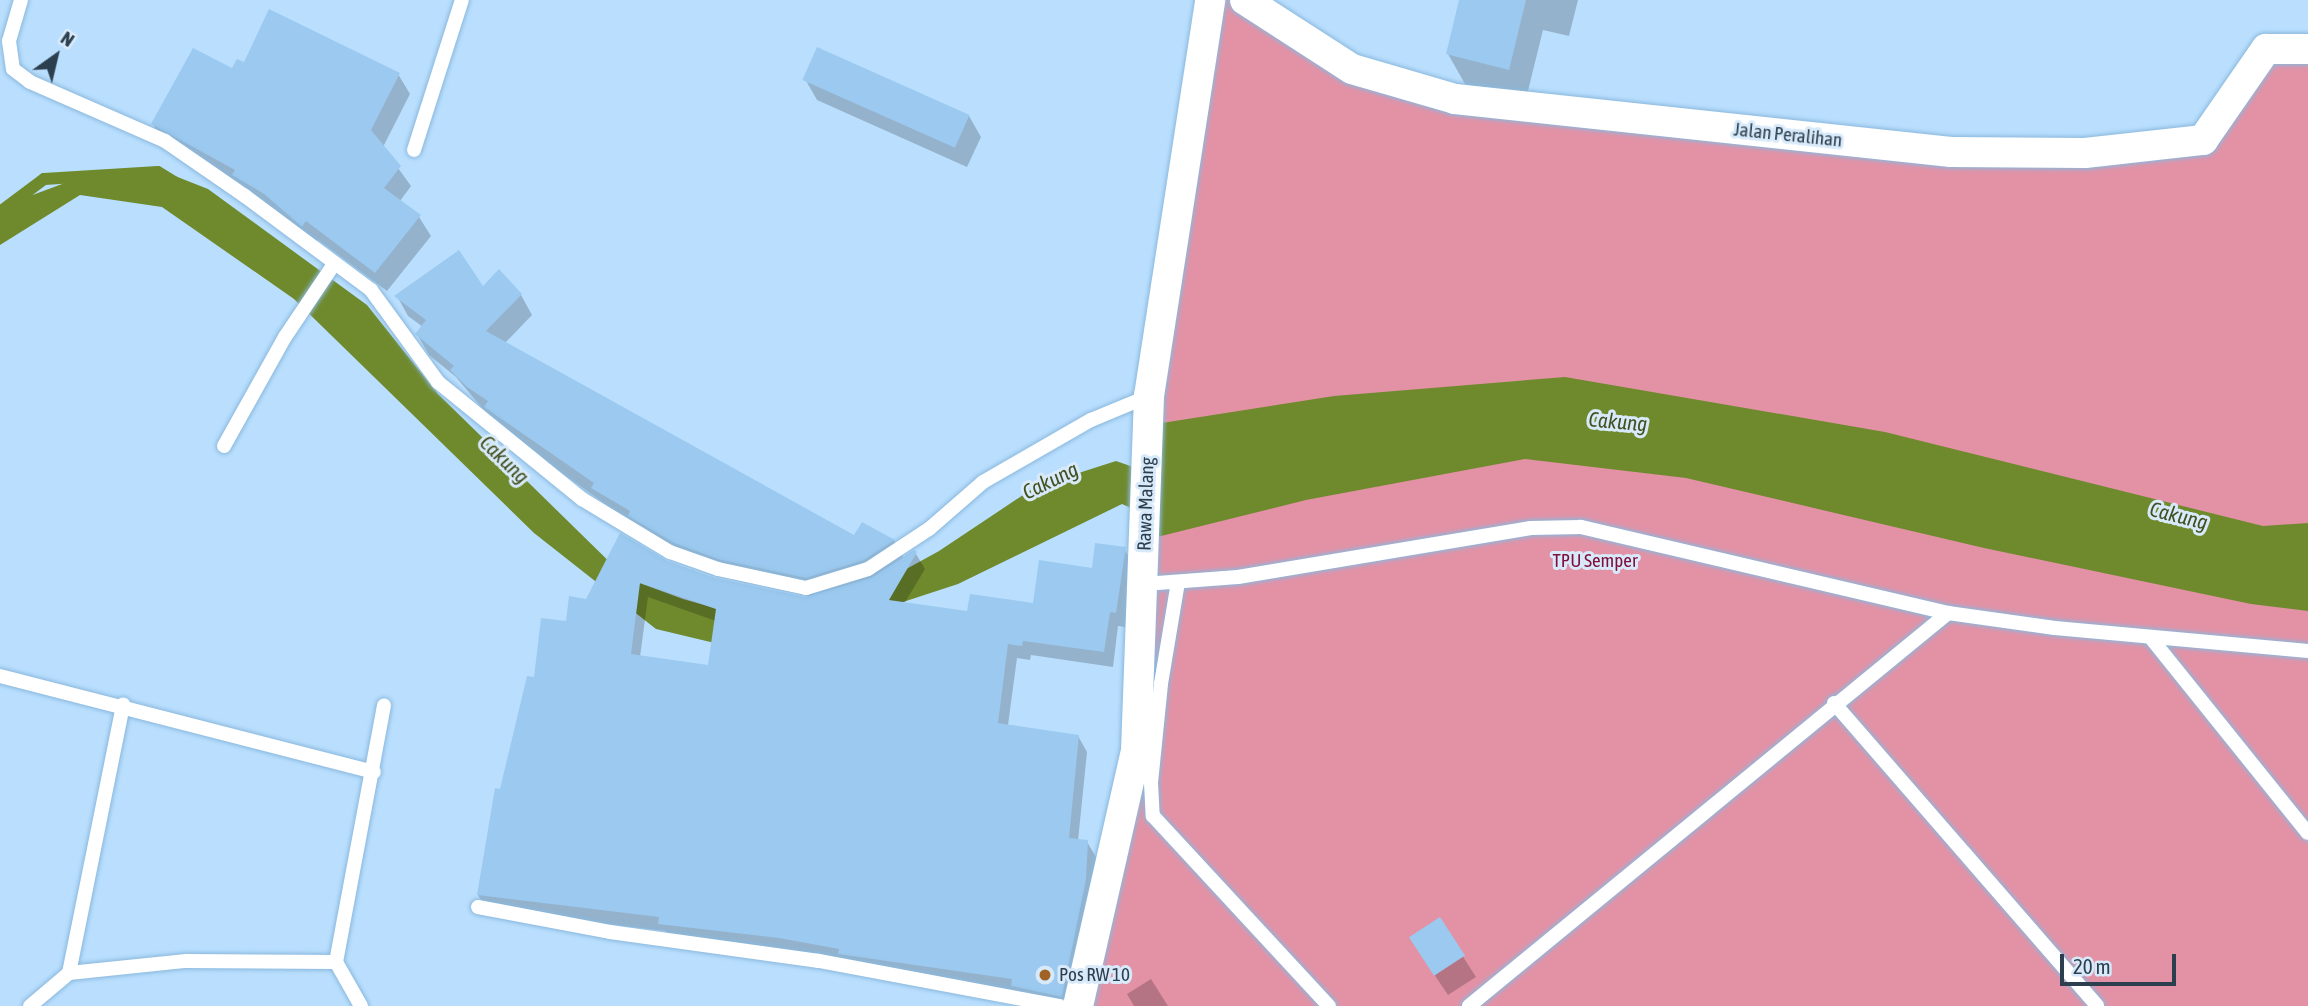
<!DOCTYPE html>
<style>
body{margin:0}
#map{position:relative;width:2308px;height:1006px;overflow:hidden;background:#badffe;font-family:"Asap Condensed",sans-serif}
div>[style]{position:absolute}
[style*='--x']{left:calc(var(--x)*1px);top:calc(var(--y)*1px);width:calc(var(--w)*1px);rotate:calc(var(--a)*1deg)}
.green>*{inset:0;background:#e392a6}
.water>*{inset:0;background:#6f8a2d}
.shadow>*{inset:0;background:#0003}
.stream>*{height:12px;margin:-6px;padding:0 6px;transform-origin:6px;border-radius:6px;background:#6f8a2d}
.building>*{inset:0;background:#9bc9ef;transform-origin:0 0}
.roads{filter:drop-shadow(0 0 2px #8ab8dd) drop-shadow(0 0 2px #8ab8dd)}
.service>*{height:14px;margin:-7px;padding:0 7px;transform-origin:7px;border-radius:7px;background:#fff}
.minor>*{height:30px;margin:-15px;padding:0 15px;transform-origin:15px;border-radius:15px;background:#fff}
.dots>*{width:19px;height:19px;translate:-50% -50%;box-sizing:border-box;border:4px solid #d8eafa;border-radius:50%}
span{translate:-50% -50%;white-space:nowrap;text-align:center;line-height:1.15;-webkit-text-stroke:6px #d8eafa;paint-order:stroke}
.street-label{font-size:19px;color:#2c3f4f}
.park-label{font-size:19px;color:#800f3d}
.poi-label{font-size:19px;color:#2c3f4f}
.left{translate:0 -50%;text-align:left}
.water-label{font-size:21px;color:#425020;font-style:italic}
.north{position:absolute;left:21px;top:21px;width:70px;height:70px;-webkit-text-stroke:5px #d8eafa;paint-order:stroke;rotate:34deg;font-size:19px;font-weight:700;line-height:28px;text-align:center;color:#2c3f4f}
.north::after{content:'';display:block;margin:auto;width:24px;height:32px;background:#2c3f4f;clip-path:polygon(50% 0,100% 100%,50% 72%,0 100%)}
.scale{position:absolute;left:2060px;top:954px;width:116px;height:32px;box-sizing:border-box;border:4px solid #2c3f4f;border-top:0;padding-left:9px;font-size:21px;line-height:24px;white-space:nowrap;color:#2c3f4f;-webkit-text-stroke:5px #d8eafa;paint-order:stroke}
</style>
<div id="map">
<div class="green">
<i style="clip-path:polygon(1210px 0,1245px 0,1352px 69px,1455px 99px,1951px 152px,2203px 140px,2266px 49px,2308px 49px,2308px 1006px,1075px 1006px,1136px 751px,1145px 540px)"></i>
</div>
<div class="water">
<i style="clip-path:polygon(144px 173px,175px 176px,208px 189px,367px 305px,438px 394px,626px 578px,683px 599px,754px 619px,861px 594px,939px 551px,1035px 487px,1116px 461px,1139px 469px,1142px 513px,1122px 504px,958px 584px,903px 602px,723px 645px,656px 629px,534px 533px,294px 299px,162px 207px,80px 195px,0 245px,0 215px,19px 200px,81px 177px)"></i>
<i style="clip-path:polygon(1565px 377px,1885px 432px,2263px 526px,2308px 523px,2308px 611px,2251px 604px,1984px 548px,1686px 478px,1525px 459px,1306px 500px,1145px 540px,1149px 425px,1334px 396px)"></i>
</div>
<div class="shadow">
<i style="clip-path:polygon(1461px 0,1578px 0,1569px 36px,1543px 30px,1526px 99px,1465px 84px,1448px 54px)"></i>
<i style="clip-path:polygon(244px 65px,398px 74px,410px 94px,383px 147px,411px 186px,400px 201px,419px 217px,431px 236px,387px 291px,318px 240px,314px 245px,164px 144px,153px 124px)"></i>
<i style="clip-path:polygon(805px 79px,969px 116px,981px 137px,967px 167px,817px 100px)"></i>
<i style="clip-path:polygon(evenodd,482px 289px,521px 295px,532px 315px,505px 343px,855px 538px,863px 524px,894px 541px,904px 559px,916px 554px,925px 569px,904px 604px,969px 613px,1035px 605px,1124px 549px,1133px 564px,1125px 627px,1118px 626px,1113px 667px,1031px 655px,1030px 660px,1017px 658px,1008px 725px,1078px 736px,1087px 752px,1078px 841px,1087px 842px,1096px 857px,1094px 896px,1071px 1006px,669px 939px,665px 931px,487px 910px,478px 895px,502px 790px,535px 679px,567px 623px,587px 601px,666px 563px,714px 580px,805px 599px,813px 597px,734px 580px,687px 563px,498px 427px,456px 377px,429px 355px,417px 334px,423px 327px,408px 316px,397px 296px,482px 289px,648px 597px,716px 621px,709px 667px,640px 657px,648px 597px)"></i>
<i style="clip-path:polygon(1439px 919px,1476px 977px,1448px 995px,1423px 958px)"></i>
<i style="clip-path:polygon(1151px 979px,1168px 1006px,1134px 1006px,1127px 994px)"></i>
</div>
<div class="stream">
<i style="--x:0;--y:212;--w:55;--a:-36.9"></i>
<i style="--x:44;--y:179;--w:114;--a:-3.5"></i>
<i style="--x:158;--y:172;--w:22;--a:32"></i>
</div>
<div class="building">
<i style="clip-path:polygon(1459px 0,1526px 0,1509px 70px,1446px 54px)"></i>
<i style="clip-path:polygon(269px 9px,400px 73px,371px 130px,401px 166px,384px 188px,421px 215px,375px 273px,306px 221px,302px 227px,264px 194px,232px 175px,235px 170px,151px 124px,193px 48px,232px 68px,237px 59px,244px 62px)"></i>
<i style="left:817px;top:47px;width:167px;height:36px;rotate:24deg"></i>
<i style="clip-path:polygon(459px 250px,483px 286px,499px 269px,522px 294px,486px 331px,854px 535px,862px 522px,895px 540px,864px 560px,806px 578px,721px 560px,674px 543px,628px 516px,630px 511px,591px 488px,594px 483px,484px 407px,488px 401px,467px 387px,450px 370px,454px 366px,415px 334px,426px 320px,394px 296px)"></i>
<i style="clip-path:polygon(evenodd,620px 533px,667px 561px,715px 578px,805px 597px,871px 578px,914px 550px,917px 552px,889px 600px,967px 611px,970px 594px,1033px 603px,1039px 560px,1092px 568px,1095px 543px,1126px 547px,1116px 613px,1110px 612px,1104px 652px,1023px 641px,1022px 646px,1008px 644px,998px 723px,1079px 735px,1069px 838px,1088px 840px,1086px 880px,1062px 997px,1011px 986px,1012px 979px,838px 954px,839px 949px,779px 938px,658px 924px,659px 917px,477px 895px,495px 788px,500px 789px,527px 676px,534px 677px,541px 618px,566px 621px,569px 596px,586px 599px,620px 533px,640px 583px,716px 609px,708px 665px,631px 654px,640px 583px)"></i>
<i style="left:1440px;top:917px;width:46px;height:37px;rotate:57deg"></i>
</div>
<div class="roads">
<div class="service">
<i style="--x:21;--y:0;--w:43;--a:106.3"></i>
<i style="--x:9;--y:41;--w:28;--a:82"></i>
<i style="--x:13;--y:69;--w:21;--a:37"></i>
<i style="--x:30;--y:82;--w:147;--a:23.6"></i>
<i style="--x:165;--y:141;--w:97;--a:34.5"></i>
<i style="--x:245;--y:196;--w:157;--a:36.7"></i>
<i style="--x:371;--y:290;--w:114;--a:53.9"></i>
<i style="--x:438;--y:382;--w:186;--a:39.1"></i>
<i style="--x:582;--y:499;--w:103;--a:31.1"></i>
<i style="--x:670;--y:552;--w:51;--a:19.5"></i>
<i style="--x:718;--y:569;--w:90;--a:12.2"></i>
<i style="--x:806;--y:588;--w:65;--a:-17"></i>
<i style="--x:868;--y:569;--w:73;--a:-33.3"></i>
<i style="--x:929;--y:529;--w:72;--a:-41"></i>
<i style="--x:983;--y:482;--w:125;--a:-29.9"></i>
<i style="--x:1091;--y:420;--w:63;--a:-22.5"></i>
<i style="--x:414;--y:150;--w:157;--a:-72.3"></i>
<i style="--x:224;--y:446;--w:125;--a:-60.8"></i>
<i style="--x:285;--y:337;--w:88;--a:-56.1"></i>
<i style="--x:1178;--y:582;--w:103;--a:99.5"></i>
<i style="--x:1161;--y:684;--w:100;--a:95.8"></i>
<i style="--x:1151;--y:783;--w:33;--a:87"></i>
<i style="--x:1153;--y:816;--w:259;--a:47.2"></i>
<i style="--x:1144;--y:584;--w:94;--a:-4.3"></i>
<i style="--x:1238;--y:577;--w:297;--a:-9.5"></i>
<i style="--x:1531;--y:528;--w:50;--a:-1.1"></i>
<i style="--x:1581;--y:527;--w:377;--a:13.2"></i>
<i style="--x:1948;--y:613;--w:108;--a:8"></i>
<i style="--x:2055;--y:628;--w:254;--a:5.2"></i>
<i style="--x:2151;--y:638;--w:250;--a:51.2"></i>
<i style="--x:0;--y:676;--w:386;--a:14.4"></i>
<i style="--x:1834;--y:703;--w:401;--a:49"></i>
<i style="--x:478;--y:907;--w:134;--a:10.7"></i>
<i style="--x:610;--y:932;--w:211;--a:7.9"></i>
<i style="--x:819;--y:961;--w:245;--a:10.6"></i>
<i style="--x:69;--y:973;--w:274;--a:-78.6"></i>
<i style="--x:30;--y:1006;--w:51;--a:-40.2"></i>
<i style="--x:69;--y:973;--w:118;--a:-5.9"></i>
<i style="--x:186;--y:961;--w:150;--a:0.4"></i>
<i style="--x:361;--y:1006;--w:51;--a:-119.6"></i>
<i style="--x:336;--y:962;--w:261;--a:-79.4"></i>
<i style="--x:1469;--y:1006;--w:620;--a:-39.37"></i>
</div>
<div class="minor">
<i style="--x:1245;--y:0;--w:127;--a:32.8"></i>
<i style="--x:1352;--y:69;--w:107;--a:16.2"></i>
<i style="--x:1455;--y:99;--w:499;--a:6.1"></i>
<i style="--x:1951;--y:152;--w:134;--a:0.4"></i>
<i style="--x:2085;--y:153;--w:119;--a:-6.3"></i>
<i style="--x:2203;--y:140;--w:111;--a:-55.3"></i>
<i style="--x:2266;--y:49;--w:42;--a:0"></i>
<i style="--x:1078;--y:1006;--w:262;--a:-77.2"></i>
<i style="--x:1136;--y:751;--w:355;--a:-87.9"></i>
<i style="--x:1149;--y:396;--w:401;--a:-81.2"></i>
</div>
</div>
<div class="dots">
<i style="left:1045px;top:975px;background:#9f6425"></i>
</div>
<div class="street-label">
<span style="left:1788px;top:135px;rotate:6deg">Jalan Peralihan</span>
<span style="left:1146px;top:504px;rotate:-88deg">Rawa Malang</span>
</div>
<div class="park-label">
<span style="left:1595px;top:561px">TPU Semper</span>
</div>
<div class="poi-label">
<span class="left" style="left:1059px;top:975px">Pos RW 10</span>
</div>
<div class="water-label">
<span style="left:1618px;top:421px;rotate:5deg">Cakung</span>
<span style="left:505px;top:459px;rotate:44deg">Cakung</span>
<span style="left:1050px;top:480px;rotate:-26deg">Cakung</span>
<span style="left:2179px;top:515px;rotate:14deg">Cakung</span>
</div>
<div class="north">N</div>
<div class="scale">20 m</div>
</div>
